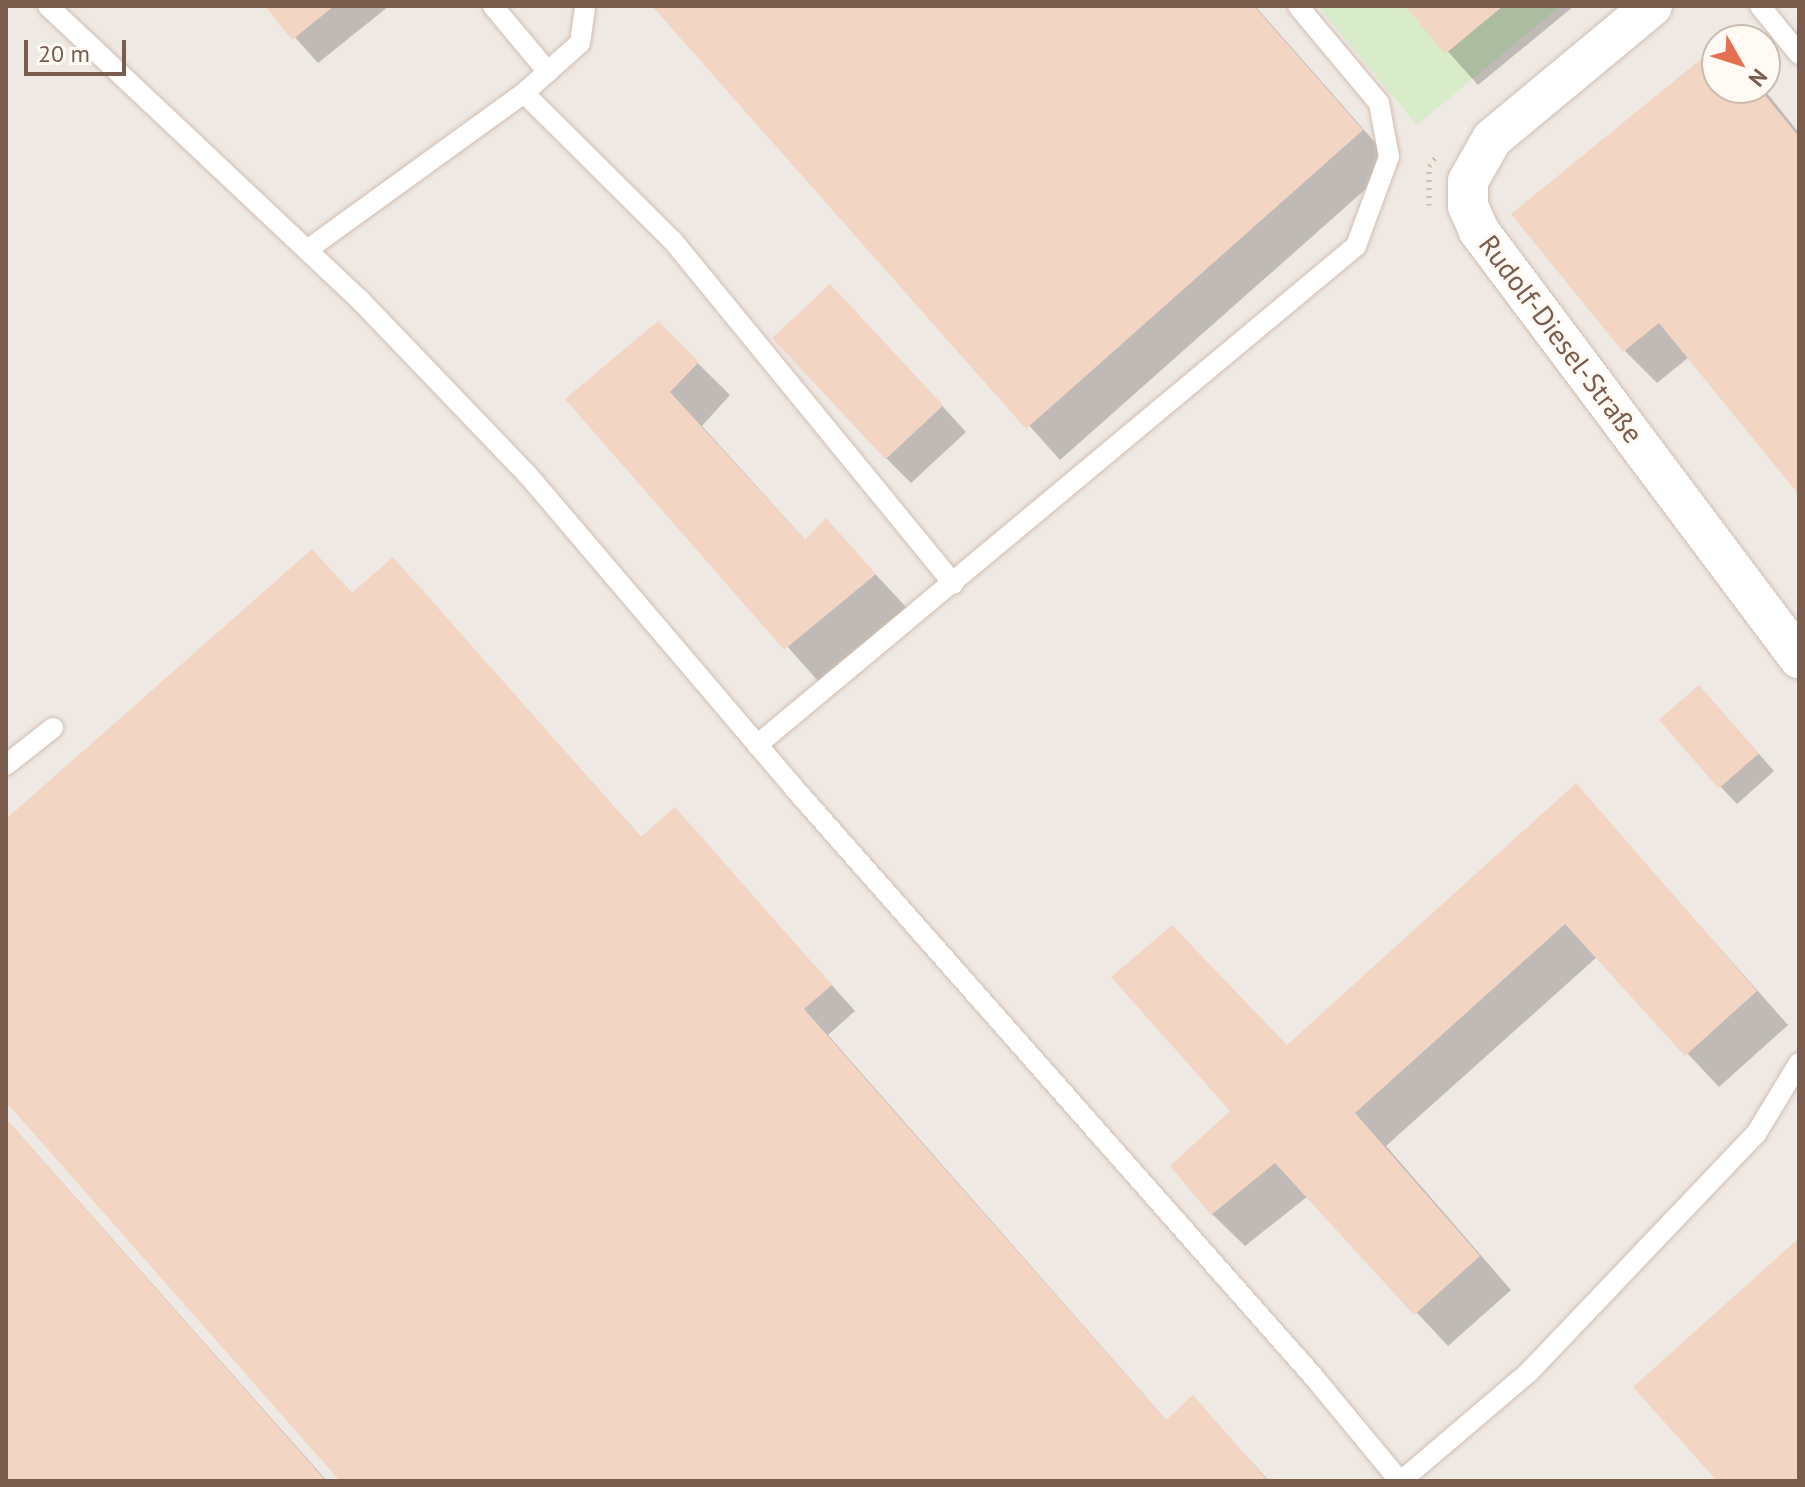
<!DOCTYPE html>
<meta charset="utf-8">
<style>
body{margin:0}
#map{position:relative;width:1805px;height:1487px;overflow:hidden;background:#fdf6ec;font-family:"PT Sans",sans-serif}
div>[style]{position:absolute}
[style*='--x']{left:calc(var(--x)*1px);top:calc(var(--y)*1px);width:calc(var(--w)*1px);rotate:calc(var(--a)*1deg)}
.industrial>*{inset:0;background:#efe9e4}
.green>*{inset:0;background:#d8ecc9}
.shadow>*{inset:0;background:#0003}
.building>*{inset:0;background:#f3d5c3;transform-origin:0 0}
.path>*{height:5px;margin-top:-2.5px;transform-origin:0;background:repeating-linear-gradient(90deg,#d9b8a5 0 2px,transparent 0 8px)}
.roads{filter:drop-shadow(0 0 2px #d1beb0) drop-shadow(0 0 2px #d1beb0)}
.lane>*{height:20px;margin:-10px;padding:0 10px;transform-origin:10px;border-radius:10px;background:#fff}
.street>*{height:40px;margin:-20px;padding:0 20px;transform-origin:20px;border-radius:20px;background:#fff}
span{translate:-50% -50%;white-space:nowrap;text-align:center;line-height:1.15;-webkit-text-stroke:7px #fffaf3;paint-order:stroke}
.street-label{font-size:28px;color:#7a5c4d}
.frame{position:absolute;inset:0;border:8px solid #7a5c4d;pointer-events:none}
.north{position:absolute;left:1701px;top:24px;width:80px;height:80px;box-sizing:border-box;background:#fffaf3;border:2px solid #cabbb1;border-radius:50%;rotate:129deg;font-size:22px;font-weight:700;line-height:32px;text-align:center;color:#7a5c4d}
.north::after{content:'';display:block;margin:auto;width:28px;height:36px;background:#e76f51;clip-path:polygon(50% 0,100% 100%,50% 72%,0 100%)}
.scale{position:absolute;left:24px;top:40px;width:102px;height:36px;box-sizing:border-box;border:4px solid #7a5c4d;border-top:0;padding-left:10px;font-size:24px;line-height:28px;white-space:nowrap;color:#7a5c4d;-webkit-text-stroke:6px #fffaf3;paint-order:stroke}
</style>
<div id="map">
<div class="industrial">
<i style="clip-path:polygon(evenodd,6px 6px,1799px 6px,1799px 1481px,6px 1481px,6px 6px,1717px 40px,1765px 40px,1765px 88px,1717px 88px,1717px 40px)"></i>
</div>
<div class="green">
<i style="clip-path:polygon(1318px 6px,1560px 6px,1417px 125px)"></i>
</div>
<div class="shadow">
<i style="clip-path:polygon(267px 6px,389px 6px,318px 63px)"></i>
<i style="clip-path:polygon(654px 6px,1255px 6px,1394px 164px,1060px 460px)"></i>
<i style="clip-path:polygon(1407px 6px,1574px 6px,1478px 85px)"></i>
<i style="clip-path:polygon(1717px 49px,1717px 88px,1763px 88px,1799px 133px,1799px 492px,1689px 357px,1657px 383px,1625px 351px)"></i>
<i style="clip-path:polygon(855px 311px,966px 432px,911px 483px,886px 458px)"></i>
<i style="clip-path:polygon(658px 324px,730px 395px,702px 426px,806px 541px,826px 521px,907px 608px,818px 681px,567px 399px)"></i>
<i style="clip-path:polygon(312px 551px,353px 594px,393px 559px,642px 838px,675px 810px,855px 1011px,828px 1035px,1167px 1421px,1193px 1398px,1269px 1481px,343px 1481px,6px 1099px,6px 822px)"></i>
<i style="clip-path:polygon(1715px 704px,1774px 771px,1737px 804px,1721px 787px)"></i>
<i style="clip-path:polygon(1576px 786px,1788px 1025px,1719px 1087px,1597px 957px,1386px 1146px,1511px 1290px,1448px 1346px,1308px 1196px,1245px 1246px,1212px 1214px,1233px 1111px,1287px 1047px)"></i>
<i style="clip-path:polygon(6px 1119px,327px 1481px,6px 1481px)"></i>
</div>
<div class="building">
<i style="clip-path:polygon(265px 6px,334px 6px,292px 40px)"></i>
<i style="clip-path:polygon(652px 6px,1254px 6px,1363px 130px,1026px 429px)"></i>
<i style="clip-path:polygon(1405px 6px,1503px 6px,1445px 54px)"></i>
<i style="clip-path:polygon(1717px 46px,1717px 88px,1759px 88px,1799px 137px,1799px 495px,1659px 323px,1623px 352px,1511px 214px)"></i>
<i style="left:830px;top:284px;width:166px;height:79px;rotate:47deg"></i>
<i style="clip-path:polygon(658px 321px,699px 362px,670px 392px,805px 540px,826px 518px,876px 574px,784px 650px,565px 399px)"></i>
<i style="clip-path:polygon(312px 549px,352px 593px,393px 557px,641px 837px,675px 807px,832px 985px,804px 1009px,1166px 1420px,1193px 1395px,1268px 1481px,340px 1481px,6px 1102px,6px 819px)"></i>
<i style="left:1699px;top:685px;width:91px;height:53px;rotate:49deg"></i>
<i style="clip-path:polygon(1576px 783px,1757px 991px,1685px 1056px,1565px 924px,1355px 1113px,1480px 1256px,1414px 1315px,1275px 1163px,1211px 1215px,1170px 1166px,1230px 1111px,1111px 977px,1172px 925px,1287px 1045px)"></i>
<i style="clip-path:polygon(6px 1119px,326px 1481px,6px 1481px)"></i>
<i style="clip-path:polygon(1799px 1238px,1799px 1481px,1717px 1481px,1633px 1387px)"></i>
</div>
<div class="path">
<i style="--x:1429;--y:205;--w:39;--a:-90"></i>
<i style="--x:1429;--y:166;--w:10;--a:-53"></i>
</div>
<div class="roads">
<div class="lane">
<i style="--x:48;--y:6;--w:427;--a:43.3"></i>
<i style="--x:359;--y:299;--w:243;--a:46.2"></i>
<i style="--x:527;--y:474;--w:412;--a:49.6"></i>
<i style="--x:794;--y:788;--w:784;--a:48.57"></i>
<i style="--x:1313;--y:1376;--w:136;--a:50.4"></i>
<i style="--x:493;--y:6;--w:86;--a:50.2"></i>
<i style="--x:1760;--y:6;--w:62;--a:50.9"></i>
<i style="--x:524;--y:93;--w:210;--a:44.8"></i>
<i style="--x:673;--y:241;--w:443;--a:50.7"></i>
<i style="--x:307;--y:250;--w:268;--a:-35.9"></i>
<i style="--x:524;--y:93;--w:75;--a:-41.8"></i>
<i style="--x:580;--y:43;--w:37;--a:-82"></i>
<i style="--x:757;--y:745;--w:780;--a:-39.8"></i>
<i style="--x:1356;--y:246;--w:95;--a:-69.7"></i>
<i style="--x:1389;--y:157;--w:55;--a:-100.5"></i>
<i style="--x:1379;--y:103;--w:126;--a:-129.9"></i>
<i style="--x:6;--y:765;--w:60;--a:-38.2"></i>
<i style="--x:1401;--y:1481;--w:168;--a:-40.4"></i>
<i style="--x:1529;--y:1372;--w:329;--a:-46.4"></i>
<i style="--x:1756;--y:1134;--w:83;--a:-58.8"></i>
</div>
<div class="street">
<i style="--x:1652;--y:6;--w:208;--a:140.3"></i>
<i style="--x:1492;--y:139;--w:48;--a:119.7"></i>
<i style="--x:1468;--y:181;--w:25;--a:90"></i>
<i style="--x:1468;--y:206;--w:27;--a:66"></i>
<i style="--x:1479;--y:231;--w:534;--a:53.15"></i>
</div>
</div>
<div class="street-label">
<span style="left:1561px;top:339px;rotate:53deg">Rudolf-Diesel-Straße</span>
</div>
<div class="frame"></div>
<div class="north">N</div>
<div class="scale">20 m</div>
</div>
